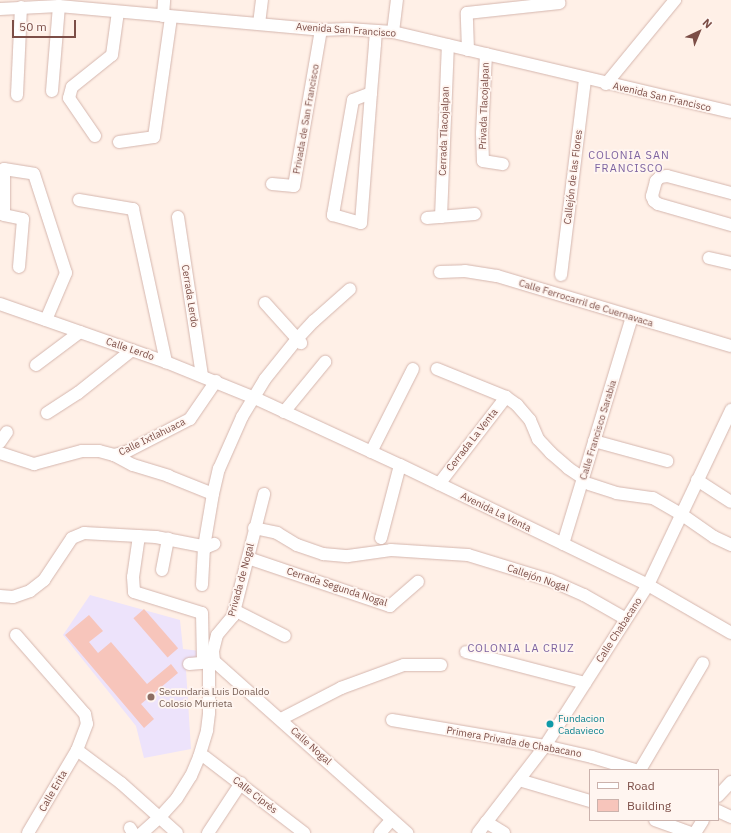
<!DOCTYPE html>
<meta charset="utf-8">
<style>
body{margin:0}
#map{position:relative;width:731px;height:833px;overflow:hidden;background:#fff0e7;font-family:"IBM Plex Sans",sans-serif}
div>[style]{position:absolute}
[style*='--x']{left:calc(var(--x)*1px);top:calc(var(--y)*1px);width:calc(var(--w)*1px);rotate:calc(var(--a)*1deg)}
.education>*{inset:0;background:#ede3fb}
.building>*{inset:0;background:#f7c5bb;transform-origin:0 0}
.roads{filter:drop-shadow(0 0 1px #d5b6ae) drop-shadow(0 0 1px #d5b6ae)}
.minor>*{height:12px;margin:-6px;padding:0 6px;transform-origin:6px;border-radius:6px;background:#fff}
.dots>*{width:11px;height:11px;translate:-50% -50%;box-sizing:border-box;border:2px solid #fff5f0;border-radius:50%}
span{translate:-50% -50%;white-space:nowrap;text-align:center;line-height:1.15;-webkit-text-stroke:3.5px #fff5f0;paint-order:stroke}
.street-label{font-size:10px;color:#7c4e47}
.education-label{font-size:10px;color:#785e54}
.left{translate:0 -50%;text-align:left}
.culture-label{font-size:10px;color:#0d838f}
.neighbourhood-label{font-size:11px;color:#7d63a0;letter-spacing:1px}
.legend{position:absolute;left:589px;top:769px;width:130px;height:52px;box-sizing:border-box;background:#fff5f0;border:1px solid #cbb2ac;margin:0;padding:5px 7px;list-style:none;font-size:12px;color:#7c4e47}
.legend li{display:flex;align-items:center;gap:8px;height:20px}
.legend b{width:20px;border:1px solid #cbb2ac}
.north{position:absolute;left:679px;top:12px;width:40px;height:40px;-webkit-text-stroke:3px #fff5f0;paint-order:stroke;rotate:44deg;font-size:11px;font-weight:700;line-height:16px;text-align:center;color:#7c4e47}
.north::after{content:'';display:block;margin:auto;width:14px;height:18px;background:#7c4e47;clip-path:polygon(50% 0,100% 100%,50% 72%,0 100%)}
.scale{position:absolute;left:12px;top:20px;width:64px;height:18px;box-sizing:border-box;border:2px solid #7c4e47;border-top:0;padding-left:5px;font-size:12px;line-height:14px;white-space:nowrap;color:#7c4e47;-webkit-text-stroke:3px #fff5f0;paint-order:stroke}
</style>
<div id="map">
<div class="education">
<i style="clip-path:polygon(90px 595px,180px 620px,183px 649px,201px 651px,202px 668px,186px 670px,191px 749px,144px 758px,136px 726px,63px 635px)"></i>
</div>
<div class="building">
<i style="left:144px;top:609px;width:52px;height:14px;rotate:49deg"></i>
<i style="clip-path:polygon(89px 615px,103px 631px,89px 642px,98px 653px,111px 642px,147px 684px,171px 664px,178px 673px,141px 704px,154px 719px,144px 728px,65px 635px)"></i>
</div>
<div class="roads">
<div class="minor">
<i style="--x:0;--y:9;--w:59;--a:-2.9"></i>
<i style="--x:59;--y:6;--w:263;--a:5.2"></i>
<i style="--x:321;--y:30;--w:27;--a:-2"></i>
<i style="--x:348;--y:29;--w:45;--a:3.8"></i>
<i style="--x:393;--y:32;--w:347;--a:13.3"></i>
<i style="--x:163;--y:16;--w:16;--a:-86"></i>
<i style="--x:259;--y:24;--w:24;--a:-83"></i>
<i style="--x:393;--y:32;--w:32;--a:-83"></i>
<i style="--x:468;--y:50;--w:37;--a:-92"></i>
<i style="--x:467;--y:13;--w:93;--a:-6.2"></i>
<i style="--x:486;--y:54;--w:79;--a:92.9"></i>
<i style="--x:482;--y:133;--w:28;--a:88"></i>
<i style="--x:483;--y:161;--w:20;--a:9"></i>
<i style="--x:606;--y:84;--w:109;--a:-50.6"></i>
<i style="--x:52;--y:91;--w:85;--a:-85.3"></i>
<i style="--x:371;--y:93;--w:19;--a:159"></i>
<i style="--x:353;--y:100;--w:117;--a:99.9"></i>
<i style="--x:333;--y:215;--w:29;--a:16"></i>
<i style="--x:361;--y:223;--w:130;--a:-85.6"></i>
<i style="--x:371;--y:93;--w:49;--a:-85.3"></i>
<i style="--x:375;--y:44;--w:13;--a:-86"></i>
<i style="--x:17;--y:95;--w:88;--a:-87.4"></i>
<i style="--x:95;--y:136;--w:46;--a:-124.4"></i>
<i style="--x:69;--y:98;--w:11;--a:-75"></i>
<i style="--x:72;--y:87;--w:51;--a:-38.7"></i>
<i style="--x:112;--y:55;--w:43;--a:-82.1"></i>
<i style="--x:119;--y:142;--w:35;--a:-8"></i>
<i style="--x:154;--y:137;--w:121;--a:-81.9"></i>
<i style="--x:272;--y:184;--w:22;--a:5"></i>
<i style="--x:294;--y:186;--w:158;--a:-80.2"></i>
<i style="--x:731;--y:193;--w:66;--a:-165.1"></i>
<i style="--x:667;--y:176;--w:7;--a:172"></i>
<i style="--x:660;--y:177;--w:6;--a:135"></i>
<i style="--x:656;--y:181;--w:16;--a:105"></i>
<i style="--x:652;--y:196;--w:5;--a:68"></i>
<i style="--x:654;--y:201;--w:5;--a:37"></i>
<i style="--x:658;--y:204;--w:76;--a:16"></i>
<i style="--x:79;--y:200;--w:55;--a:9.5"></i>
<i style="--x:133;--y:209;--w:157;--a:77.8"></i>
<i style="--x:178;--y:217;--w:161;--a:81.4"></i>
<i style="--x:441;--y:217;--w:172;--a:-87.7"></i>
<i style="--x:427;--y:218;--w:48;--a:-4.8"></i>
<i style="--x:709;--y:258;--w:23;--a:13"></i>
<i style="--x:19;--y:267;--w:48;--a:-85.2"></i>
<i style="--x:23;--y:219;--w:19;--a:-168"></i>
<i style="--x:4;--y:215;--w:46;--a:-90"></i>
<i style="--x:4;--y:169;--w:30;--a:9"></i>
<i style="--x:34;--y:174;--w:104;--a:72.1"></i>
<i style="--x:66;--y:273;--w:51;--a:113.1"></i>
<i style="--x:440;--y:272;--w:25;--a:-2"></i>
<i style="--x:465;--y:271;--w:32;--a:9"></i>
<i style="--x:497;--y:276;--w:244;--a:16.7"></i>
<i style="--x:561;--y:275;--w:197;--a:-83"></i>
<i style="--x:265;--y:303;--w:54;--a:48"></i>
<i style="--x:0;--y:304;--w:176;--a:19.3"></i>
<i style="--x:166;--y:362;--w:98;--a:22.1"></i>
<i style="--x:257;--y:399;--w:157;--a:24.8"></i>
<i style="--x:400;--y:465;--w:276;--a:25.8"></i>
<i style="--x:648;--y:585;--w:96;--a:30"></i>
<i style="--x:36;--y:365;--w:55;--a:-36.9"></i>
<i style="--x:437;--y:369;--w:74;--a:22.1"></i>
<i style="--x:506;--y:397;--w:14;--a:36"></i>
<i style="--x:517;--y:405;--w:20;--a:49"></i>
<i style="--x:530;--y:420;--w:21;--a:67"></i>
<i style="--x:538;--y:439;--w:19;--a:47"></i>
<i style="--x:551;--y:453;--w:23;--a:41"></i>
<i style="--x:568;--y:468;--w:18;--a:34"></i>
<i style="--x:284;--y:412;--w:65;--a:-50.6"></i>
<i style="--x:47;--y:413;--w:37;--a:-33"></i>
<i style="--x:78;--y:393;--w:69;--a:-38.5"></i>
<i style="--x:594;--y:441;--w:76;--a:15.3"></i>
<i style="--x:0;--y:442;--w:12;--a:-55"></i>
<i style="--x:371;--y:452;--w:93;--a:-63.2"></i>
<i style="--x:0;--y:453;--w:36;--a:18"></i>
<i style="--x:34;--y:464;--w:50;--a:-15.2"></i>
<i style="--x:82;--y:451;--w:17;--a:0"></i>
<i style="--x:99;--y:451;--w:16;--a:15"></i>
<i style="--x:114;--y:455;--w:12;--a:-14"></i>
<i style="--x:126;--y:452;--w:72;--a:-27.3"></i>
<i style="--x:190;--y:419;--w:46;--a:-55.6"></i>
<i style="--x:114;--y:455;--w:21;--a:28"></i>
<i style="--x:133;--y:465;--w:37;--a:17"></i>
<i style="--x:168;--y:476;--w:48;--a:21.8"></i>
<i style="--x:697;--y:480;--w:40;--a:32.9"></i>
<i style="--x:439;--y:484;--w:110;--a:-52.4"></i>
<i style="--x:589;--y:484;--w:28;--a:18"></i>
<i style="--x:616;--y:493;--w:37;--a:8"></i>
<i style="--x:653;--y:498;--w:32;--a:30"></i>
<i style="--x:681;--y:514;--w:40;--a:34.9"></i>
<i style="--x:714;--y:537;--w:19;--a:25"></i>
<i style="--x:254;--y:528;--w:24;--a:12"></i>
<i style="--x:277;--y:533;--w:23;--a:31"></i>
<i style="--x:297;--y:545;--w:28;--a:19"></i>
<i style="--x:323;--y:554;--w:25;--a:5"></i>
<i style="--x:348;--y:556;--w:43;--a:-7.9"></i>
<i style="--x:391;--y:550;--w:77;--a:3.7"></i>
<i style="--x:468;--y:555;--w:86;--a:17"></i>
<i style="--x:550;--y:580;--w:37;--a:24"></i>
<i style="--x:584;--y:595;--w:48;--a:29.7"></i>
<i style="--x:139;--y:536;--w:41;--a:98.3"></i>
<i style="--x:133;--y:577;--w:15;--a:86"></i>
<i style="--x:134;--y:592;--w:71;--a:17.2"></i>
<i style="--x:202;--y:613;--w:49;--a:88.8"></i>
<i style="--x:381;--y:538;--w:75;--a:-75.4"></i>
<i style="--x:563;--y:544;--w:237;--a:-73.1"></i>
<i style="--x:248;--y:558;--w:150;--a:18.7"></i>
<i style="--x:390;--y:606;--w:37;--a:-41"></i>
<i style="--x:162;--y:570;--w:32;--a:-79"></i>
<i style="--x:202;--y:585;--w:38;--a:-87"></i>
<i style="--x:204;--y:547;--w:54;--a:-80.4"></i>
<i style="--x:213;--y:494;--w:26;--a:-77"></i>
<i style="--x:219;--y:469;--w:57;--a:-66.1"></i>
<i style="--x:242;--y:417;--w:44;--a:-58.8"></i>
<i style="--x:265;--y:379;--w:51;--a:-51.3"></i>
<i style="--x:297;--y:339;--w:25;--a:-47"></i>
<i style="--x:314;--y:321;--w:48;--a:-41.6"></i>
<i style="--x:0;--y:596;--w:13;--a:4"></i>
<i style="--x:13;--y:597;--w:18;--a:-19"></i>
<i style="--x:30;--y:591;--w:18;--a:-38"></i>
<i style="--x:44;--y:580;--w:50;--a:-56.3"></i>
<i style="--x:72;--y:538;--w:13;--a:-23"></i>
<i style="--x:84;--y:533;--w:72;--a:3.2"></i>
<i style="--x:156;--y:537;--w:52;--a:11.1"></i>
<i style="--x:207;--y:547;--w:8;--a:-23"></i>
<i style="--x:234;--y:610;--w:57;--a:27"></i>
<i style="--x:16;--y:635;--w:105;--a:48.9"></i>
<i style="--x:85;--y:714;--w:10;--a:79"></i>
<i style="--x:87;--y:724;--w:28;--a:111"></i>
<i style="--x:77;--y:750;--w:96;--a:120.6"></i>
<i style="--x:466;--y:652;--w:123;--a:14.6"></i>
<i style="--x:214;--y:661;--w:259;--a:41.7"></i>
<i style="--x:214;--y:661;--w:10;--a:-96"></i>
<i style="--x:213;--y:651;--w:16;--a:-76"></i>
<i style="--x:217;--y:635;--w:25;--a:-50"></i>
<i style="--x:233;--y:616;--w:126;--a:-75.7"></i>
<i style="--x:189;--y:664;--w:21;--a:-5"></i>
<i style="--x:281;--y:719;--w:68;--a:-27.3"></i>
<i style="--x:341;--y:688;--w:67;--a:-20.1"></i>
<i style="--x:404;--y:665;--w:37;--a:0"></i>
<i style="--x:392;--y:720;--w:155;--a:9.6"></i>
<i style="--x:545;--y:746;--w:48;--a:13.2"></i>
<i style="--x:592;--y:757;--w:45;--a:16.8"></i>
<i style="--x:77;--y:750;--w:55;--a:36.9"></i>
<i style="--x:121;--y:783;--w:75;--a:41.8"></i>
<i style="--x:205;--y:757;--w:125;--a:37.5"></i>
<i style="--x:640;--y:770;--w:124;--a:-59.5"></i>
<i style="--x:519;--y:780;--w:74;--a:16.5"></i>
<i style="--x:718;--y:796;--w:19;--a:-47"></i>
<i style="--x:718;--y:811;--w:14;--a:25"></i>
<i style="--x:655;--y:820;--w:37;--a:20"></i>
<i style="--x:486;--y:822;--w:21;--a:31"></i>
<i style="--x:130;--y:828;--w:6;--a:59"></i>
<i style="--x:142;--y:833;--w:24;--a:-42"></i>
<i style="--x:160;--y:817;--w:25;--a:-48"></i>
<i style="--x:177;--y:798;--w:26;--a:-58"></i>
<i style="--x:191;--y:776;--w:21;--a:-67"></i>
<i style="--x:199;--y:757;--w:28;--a:-73"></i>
<i style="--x:207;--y:730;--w:17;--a:-83"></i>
<i style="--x:209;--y:713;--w:51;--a:-90"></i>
<i style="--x:208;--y:833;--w:60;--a:-56.6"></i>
<i style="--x:380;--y:833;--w:18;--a:-49"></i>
<i style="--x:478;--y:833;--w:110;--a:-52.4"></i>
<i style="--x:545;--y:746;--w:191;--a:-57.4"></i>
<i style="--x:648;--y:585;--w:194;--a:-64.6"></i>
<i style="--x:695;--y:833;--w:15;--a:-58"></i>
</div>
</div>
<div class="dots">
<i style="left:151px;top:697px;background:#8d6e63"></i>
<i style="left:550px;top:724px;background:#0f9aa8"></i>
</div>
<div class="street-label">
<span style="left:346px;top:30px;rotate:4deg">Avenida San Francisco</span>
<span style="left:662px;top:97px;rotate:13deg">Avenida San Francisco</span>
<span style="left:484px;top:106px;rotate:-88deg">Privada Tlacojalpan</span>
<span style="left:306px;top:119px;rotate:-80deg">Privada de San Francisco</span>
<span style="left:444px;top:131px;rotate:-88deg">Cerrada Tlacojalpan</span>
<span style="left:573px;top:177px;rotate:-83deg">Callejón de las Flores</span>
<span style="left:190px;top:296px;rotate:81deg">Cerrada Lerdo</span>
<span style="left:586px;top:303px;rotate:17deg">Calle Ferrocarril de Cuernavaca</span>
<span style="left:130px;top:349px;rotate:19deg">Calle Lerdo</span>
<span style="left:598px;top:430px;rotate:-73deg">Calle Francisco Sarabia</span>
<span style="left:152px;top:437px;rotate:-26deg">Calle Ixtlahuaca</span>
<span style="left:472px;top:440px;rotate:-52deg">Cerrada La Venta</span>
<span style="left:496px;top:512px;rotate:26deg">Avenida La Venta</span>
<span style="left:538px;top:578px;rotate:19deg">Callejón Nogal</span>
<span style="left:241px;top:580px;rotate:-75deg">Privada de Nogal</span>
<span style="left:337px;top:587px;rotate:18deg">Cerrada Segunda Nogal</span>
<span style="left:619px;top:630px;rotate:-57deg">Calle Chabacano</span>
<span style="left:514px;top:742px;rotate:10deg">Primera Privada de Chabacano</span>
<span style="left:311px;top:746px;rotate:42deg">Calle Nogal</span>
<span style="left:53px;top:791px;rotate:-60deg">Calle Erita</span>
<span style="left:255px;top:795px;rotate:38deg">Calle Ciprés</span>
</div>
<div class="education-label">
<span class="left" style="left:159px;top:697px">Secundaria Luis Donaldo<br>Colosio Murrieta</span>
</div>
<div class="culture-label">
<span class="left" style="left:558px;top:724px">Fundacion<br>Cadavieco</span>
</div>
<div class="neighbourhood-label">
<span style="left:629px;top:162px">COLONIA SAN<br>FRANCISCO</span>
<span style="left:521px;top:648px">COLONIA LA CRUZ</span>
</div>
<ul class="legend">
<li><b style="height:5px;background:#fff"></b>Road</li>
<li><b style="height:11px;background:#f7c5bb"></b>Building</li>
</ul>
<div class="north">N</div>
<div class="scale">50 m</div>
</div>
